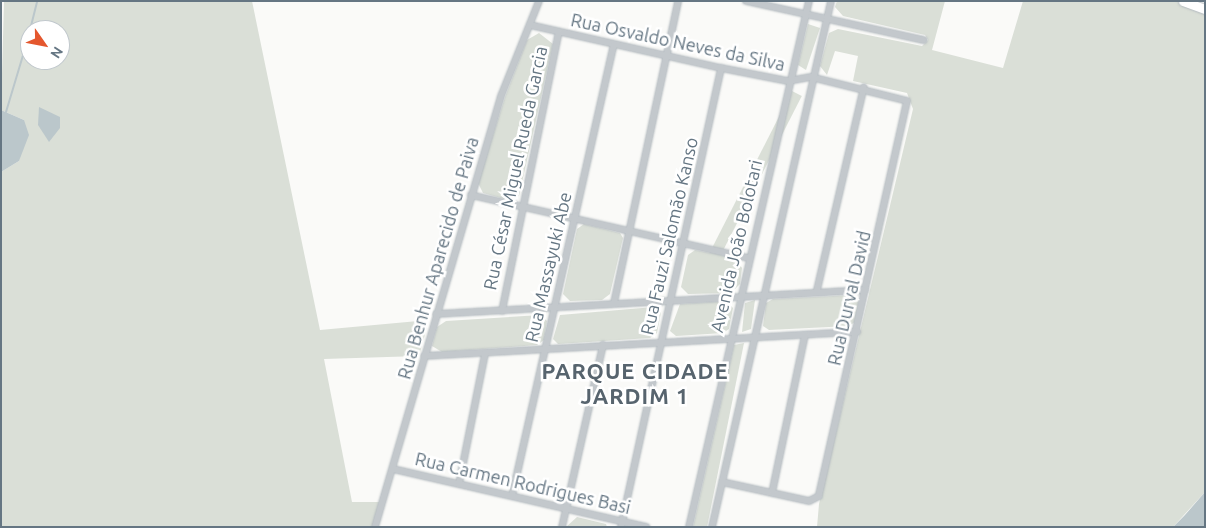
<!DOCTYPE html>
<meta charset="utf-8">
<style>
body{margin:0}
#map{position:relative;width:1206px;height:528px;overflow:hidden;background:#fafaf8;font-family:Ubuntu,sans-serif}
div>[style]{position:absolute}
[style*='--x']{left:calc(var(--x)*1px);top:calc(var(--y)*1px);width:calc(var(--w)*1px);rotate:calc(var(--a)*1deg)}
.green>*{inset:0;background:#dadfd7;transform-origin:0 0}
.water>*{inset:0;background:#bbc7cb}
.stream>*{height:2px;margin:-1px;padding:0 1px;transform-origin:1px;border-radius:1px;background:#bbc7cb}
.roads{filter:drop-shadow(0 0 1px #b3babf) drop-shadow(0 0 1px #b3babf)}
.street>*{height:6px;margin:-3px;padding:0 3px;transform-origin:3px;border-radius:3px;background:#c3c8cc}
.secondary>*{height:9px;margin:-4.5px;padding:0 4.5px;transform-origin:4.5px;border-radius:4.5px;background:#fff}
span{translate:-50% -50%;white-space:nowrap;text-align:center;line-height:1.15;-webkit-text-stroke:5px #fff;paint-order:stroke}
.street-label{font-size:18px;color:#657683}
.district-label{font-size:22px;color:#57646e;font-weight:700;letter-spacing:1px}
.frame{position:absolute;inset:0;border:2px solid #657683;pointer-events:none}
.north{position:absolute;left:20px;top:20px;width:50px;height:50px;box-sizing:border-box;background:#fff;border:1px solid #c1c8cd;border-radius:50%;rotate:123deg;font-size:14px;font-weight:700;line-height:20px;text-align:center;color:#657683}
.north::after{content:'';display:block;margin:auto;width:18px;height:22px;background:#e4572e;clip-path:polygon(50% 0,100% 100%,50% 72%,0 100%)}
</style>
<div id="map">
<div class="green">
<i style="clip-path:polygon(evenodd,4px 1px,252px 1px,320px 330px,429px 320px,419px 356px,324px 359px,352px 502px,379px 502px,373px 527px,1px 527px,1px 172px,19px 161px,24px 120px,1px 110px,4px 1px,30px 30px,60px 30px,60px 60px,30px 60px,30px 30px)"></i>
<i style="clip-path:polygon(837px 1px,945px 1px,932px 50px,1003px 68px,1023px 1px,1179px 1px,1205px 11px,1205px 492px,1173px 527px,817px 527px,819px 504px,913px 109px,907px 93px,853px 81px,858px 56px,835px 51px,827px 75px,820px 66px,829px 33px,838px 29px,922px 46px,928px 40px,925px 35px,843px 16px,835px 7px)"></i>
<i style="clip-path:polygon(808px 24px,820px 28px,806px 70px,798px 65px)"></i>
<i style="clip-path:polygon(539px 33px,553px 44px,519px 196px,508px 200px,483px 193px,478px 183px,505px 97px,527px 40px)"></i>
<i style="left:792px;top:91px;width:11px;height:203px;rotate:27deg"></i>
<i style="clip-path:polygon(584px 224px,620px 233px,623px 238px,610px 294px,602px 300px,570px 301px,563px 294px,577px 229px)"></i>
<i style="clip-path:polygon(695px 250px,736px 258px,742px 268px,740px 284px,731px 293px,688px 294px,681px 287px,688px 255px)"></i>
<i style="clip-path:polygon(853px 295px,859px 300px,855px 322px,849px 326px,769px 330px,763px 326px,766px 303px,773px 299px)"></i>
<i style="clip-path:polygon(755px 300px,751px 329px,742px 332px,745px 303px)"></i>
<i style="clip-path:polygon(726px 301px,733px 308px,729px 329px,723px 333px,676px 336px,670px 331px,680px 304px)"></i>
<i style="clip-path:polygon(654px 307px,661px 312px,657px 333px,650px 338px,558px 344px,553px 339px,560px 315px)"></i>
<i style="clip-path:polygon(541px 315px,547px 321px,544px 340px,537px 345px,442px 352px,432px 346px,437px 327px,446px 321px)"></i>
<i style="clip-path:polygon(744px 343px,707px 527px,693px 527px,734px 345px)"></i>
<i style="clip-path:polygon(577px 517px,606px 524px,607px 527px,566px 527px)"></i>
</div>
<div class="water">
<i style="clip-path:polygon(39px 107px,60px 117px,60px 128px,49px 142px,38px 125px)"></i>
<i style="clip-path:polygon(1px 110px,24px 120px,29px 135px,19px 161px,1px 172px)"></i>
<i style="clip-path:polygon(1205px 492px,1205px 527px,1173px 527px,1185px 515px)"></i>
</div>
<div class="stream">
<i style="--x:30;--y:30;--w:30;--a:-76"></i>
<i style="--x:6;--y:112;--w:84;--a:-73.3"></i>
</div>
<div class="roads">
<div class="street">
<i style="--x:746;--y:1;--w:182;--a:12.4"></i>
<i style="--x:530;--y:25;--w:196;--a:12.7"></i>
<i style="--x:721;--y:68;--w:68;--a:11"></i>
<i style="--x:788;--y:81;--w:23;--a:-10"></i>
<i style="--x:811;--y:77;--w:99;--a:14"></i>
<i style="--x:907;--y:101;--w:405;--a:102.6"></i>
<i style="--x:819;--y:496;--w:11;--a:153"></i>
<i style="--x:809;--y:501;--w:89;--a:-167.7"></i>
<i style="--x:471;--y:195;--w:285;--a:12.8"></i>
<i style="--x:817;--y:290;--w:208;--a:-77"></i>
<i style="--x:614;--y:303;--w:309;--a:-78"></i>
<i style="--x:502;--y:311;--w:285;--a:-78.5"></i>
<i style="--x:436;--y:314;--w:430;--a:-3.2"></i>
<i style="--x:424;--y:356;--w:434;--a:-3.2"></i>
<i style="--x:393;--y:469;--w:260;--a:12.9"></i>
<i style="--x:459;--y:484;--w:133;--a:-78.7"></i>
<i style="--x:772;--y:493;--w:161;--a:-78.2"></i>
<i style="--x:512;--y:496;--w:462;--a:-77.3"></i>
<i style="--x:375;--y:527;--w:449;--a:-73.7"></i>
<i style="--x:501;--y:96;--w:102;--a:-68.2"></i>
<i style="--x:562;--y:527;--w:187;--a:-77.3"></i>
<i style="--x:621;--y:527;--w:470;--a:-77.7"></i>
<i style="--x:689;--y:527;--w:540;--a:-77.15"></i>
<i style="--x:712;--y:527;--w:539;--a:-77.25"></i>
</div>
<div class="secondary">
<i style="--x:1183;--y:1;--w:23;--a:20"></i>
</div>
</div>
<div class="street-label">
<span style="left:678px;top:42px;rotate:12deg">Rua Osvaldo Neves da Silva</span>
<span style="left:515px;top:168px;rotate:-78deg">Rua César Miguel Rueda Garcia</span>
<span style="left:669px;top:236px;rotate:-77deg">Rua Fauzi Salomão Kanso</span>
<span style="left:736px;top:246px;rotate:-77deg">Avenida João Bolotari</span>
<span style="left:438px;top:258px;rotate:-74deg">Rua Benhur Aparecido de Paiva</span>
<span style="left:548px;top:267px;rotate:-77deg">Rua Massayuki Abe</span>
<span style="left:849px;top:298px;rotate:-77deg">Rua Durval David</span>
<span style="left:523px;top:483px;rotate:13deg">Rua Carmen Rodrigues Basi</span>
</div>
<div class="district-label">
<span style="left:635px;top:383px">PARQUE CIDADE<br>JARDIM 1</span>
</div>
<div class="frame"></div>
<div class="north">N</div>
</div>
